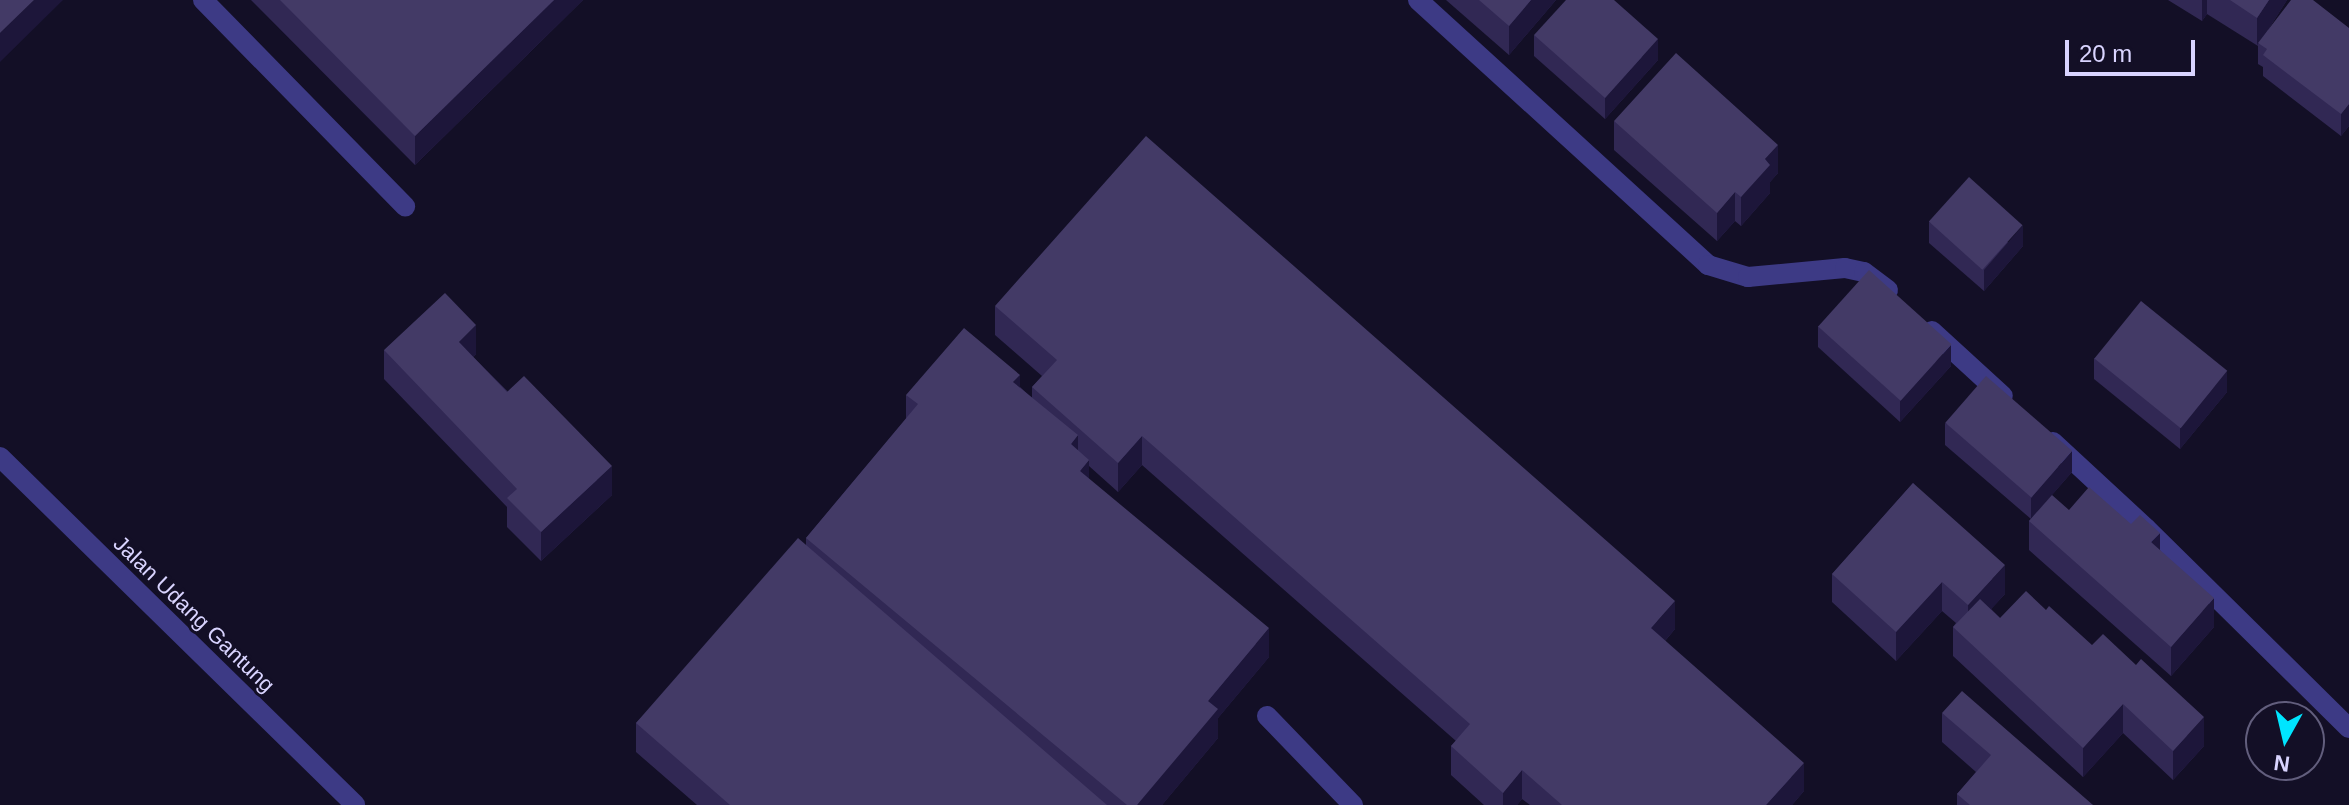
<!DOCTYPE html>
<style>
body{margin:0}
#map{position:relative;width:2349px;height:805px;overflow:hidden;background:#130f26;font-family:Helvetica,sans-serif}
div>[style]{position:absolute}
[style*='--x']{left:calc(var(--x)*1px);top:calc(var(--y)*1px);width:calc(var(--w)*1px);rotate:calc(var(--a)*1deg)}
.minor>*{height:20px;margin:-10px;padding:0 10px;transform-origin:10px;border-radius:10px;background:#3d3a85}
.wall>*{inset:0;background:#312854}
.shaded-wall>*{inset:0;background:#1d163a}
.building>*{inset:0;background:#433a66;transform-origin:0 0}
span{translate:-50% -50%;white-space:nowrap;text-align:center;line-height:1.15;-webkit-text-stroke:6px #130f26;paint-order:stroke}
.street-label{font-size:22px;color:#d9d4ff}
.north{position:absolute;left:2245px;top:701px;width:80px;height:80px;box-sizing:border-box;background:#130f26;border:2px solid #625e7d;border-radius:50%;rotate:188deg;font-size:22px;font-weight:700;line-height:32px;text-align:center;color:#d9d4ff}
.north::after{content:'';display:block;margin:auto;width:28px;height:36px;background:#00e5ff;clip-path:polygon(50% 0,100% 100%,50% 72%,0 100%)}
.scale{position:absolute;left:2065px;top:40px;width:130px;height:36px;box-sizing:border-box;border:4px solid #d9d4ff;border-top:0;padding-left:10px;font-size:24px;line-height:28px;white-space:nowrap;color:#d9d4ff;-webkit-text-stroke:6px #130f26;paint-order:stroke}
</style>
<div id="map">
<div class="minor">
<i style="--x:203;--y:0;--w:289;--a:45.6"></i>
<i style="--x:1418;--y:0;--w:393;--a:42.4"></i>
<i style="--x:1708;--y:265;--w:42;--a:16.7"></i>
<i style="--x:1748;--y:277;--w:97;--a:-5.3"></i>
<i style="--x:1845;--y:268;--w:19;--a:12"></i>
<i style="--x:1864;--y:272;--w:30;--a:37"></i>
<i style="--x:1932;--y:331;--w:96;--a:42.5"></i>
<i style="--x:2053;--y:442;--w:127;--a:42.8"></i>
<i style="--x:2146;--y:528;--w:285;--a:44.6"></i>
<i style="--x:0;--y:457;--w:497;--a:44.4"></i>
<i style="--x:1267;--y:716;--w:124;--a:46"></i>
</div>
<div class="wall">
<i style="clip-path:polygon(251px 0,583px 0,415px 165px)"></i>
<i style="clip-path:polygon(1446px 0,1556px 0,1509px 55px)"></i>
<i style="clip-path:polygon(2168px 0,2287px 0,2268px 30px,2349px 28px,2349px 126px,2341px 136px,2263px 76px,2263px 67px,2258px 64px,2258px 46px,2207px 14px,2202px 21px)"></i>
<i style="clip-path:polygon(1534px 35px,1658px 60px,1605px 119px,1534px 56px)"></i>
<i style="clip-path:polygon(1614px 121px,1778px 173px,1770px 182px,1770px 193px,1741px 226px,1735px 221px,1717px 241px,1614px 150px)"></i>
<i style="clip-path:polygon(1929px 222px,2023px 246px,1984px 291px,1929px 243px)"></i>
<i style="clip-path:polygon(995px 306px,1675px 629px,1665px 641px,1804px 791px,1792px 805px,1530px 805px,1522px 799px,1517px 805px,1484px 805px,1451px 775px,1451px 746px,1456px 741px,1142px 465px,1118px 492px,1089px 466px,1089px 479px,1269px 657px,1218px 718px,1218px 738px,1162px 805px,697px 805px,636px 752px,636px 723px,806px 545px,806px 538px,906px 419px,906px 395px,1020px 387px,1032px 398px,1032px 387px,1042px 376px,995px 335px)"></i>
<i style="clip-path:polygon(1818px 326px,1951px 366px,1900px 422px,1818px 347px)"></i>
<i style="clip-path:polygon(384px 350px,476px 354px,473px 357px,612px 495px,541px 561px,507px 527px,507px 507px,384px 379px)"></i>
<i style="clip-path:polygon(2094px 358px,2227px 392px,2180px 449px,2094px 379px)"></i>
<i style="clip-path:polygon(1945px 423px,2072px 472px,2037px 512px,2069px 510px,2160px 550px,2214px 627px,2171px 676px,2029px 550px,2029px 521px,2031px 519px,1945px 445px)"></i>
<i style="clip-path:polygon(1913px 483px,2005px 594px,1991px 609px,2000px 618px,2204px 746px,2173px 780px,2123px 733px,2083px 777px,1953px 656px,1953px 627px,1956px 623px,1942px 611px,1896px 661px,1832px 602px,1832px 574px)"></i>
<i style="clip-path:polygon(1942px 713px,2093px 805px,1957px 805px,1957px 794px,1976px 772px,1942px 742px)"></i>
</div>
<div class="shaded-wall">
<i style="clip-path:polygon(34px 0,63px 0,0 62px,0 33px)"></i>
<i style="clip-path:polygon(554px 0,583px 0,415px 165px,415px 136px)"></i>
<i style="clip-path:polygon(1531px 0,1556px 0,1509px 55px,1509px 26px)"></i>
<i style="clip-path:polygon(2202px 0,2207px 0,2207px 14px,2202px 21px)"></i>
<i style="clip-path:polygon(2269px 0,2287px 0,2259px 44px,2258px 43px,2257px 46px,2257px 18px)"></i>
<i style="clip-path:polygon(1658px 39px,1658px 60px,1605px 119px,1605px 98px)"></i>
<i style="clip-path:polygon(2349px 104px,2349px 126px,2341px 136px,2341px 114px)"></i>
<i style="clip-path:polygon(1778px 145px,1778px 173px,1770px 182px,1770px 193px,1741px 226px,1741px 197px,1765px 159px)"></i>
<i style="clip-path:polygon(1735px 192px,1735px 221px,1717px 241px,1717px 213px)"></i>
<i style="clip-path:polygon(2023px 225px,2023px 246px,1984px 291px,1984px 270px)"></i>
<i style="clip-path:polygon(476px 325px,476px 354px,459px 371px,459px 342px)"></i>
<i style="clip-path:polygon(1951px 345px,1951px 366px,1900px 422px,1900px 401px)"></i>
<i style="clip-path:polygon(2227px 371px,2227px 392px,2180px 449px,2180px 428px)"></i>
<i style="clip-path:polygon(1020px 375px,1020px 404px,1013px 382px)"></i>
<i style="clip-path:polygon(1078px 435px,1078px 464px,1071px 444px)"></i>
<i style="clip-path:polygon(1142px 436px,1142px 465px,1118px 492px,1118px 463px)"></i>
<i style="clip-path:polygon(2072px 451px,2072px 472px,2031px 519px,2031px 498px)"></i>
<i style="clip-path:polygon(1089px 460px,1089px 489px,1080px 471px)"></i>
<i style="clip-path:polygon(612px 466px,612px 495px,541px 561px,541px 532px)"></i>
<i style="clip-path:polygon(2160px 533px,2160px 562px,2151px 542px)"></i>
<i style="clip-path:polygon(2005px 565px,2005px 594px,1968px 634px,1968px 605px)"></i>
<i style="clip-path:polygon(1942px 582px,1942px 611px,1896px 661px,1896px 632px)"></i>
<i style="clip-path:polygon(2214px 598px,2214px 627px,2171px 676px,2171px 647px)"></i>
<i style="clip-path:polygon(1675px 601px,1675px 629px,1651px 657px,1651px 628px)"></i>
<i style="clip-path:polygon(1269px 628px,1269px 657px,1218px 718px,1218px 738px,1162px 805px,1137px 805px,1208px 701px)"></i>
<i style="clip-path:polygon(2123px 704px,2123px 733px,2083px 777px,2083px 748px)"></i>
<i style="clip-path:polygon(2204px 717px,2204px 746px,2173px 780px,2173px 751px)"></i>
<i style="clip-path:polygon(1804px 763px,1804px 791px,1792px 805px,1766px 805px)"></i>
<i style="clip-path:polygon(1522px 770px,1522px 799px,1517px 805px,1503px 805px,1503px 793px)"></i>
</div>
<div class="building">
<i style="clip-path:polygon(0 0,34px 0,0 33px)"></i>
<i style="clip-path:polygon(280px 0,554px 0,415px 136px)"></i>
<i style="clip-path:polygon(1479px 0,1531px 0,1509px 26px)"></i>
<i style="clip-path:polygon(1566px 0,1614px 0,1658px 39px,1605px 98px,1534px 35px)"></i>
<i style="clip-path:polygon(2230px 0,2269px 0,2257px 18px)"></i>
<i style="clip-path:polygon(2291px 0,2313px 0,2349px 28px,2349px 104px,2341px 114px,2263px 55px,2267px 49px,2258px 43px)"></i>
<i style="clip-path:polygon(1676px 53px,1778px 145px,1765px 159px,1770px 165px,1741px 197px,1735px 192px,1717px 213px,1614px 121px)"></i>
<i style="clip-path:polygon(1146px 136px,1675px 601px,1651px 628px,1804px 763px,1766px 805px,1562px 805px,1522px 770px,1503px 793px,1451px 746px,1470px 724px,1142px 436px,1118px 463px,1032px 387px,1057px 360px,995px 306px)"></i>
<i style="left:1969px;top:177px;width:72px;height:60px;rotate:42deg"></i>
<i style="left:1869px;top:270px;width:111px;height:76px;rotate:42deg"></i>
<i style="clip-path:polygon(445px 293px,476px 325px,459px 342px,507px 392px,524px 376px,612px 466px,541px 532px,507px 498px,517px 489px,384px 350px)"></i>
<i style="left:2141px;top:301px;width:111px;height:74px;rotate:39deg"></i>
<i style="clip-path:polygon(964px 328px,1020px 375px,1013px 382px,1078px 435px,1071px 444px,1089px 460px,1080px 471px,1269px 628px,1208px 701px,1218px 709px,1137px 805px,1127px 805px,806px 538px,918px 404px,906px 395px)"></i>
<i style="left:1986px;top:376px;width:114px;height:62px;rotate:41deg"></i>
<i style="clip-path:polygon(1913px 483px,2005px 565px,1968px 605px,1942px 582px,1896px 632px,1832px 574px)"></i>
<i style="clip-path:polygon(2089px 487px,2131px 524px,2140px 515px,2160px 533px,2151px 542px,2214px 598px,2171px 647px,2029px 521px,2052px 495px,2069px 510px)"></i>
<i style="clip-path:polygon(798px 538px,1107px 805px,730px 805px,636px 723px)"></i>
<i style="clip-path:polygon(2026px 591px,2046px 610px,2049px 606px,2092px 645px,2103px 634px,2136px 665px,2141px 659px,2204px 717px,2173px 751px,2123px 704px,2083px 748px,1953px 627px,1980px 599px,2000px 618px)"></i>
<i style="clip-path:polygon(1962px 691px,2093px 805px,1970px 805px,1957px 794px,1991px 755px,1942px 713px)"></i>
</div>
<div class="street-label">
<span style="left:194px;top:614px;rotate:44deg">Jalan Udang Gantung</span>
</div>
<div class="north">N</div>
<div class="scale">20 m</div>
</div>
